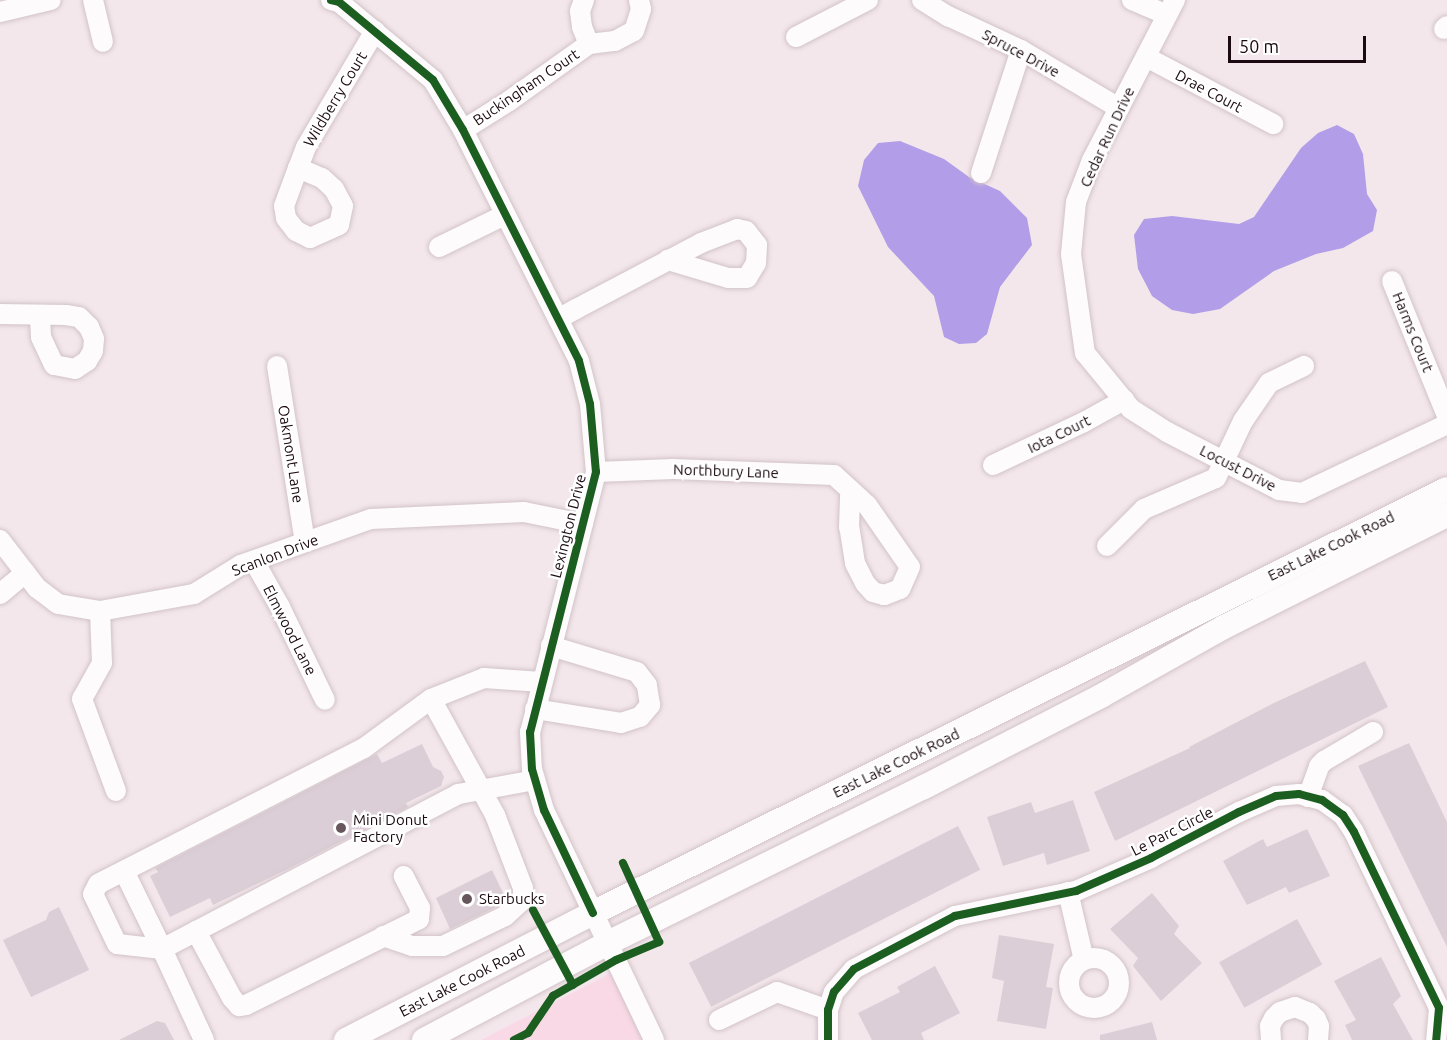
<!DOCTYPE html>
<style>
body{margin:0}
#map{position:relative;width:1447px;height:1040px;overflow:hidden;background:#f3e7eb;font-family:Ubuntu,sans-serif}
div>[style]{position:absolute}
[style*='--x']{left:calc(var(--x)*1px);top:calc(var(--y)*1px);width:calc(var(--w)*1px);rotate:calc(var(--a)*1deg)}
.built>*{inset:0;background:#fad9e6}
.water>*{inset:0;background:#b29de8}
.building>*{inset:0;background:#dbced6;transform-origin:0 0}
.roads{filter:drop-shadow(0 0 2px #d2c3c8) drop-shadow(0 0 2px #d2c3c8)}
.minor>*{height:20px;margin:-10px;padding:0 10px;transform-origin:10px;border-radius:10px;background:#fdfbfc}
.minor>.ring{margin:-10px;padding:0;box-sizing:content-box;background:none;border:20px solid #fdfbfc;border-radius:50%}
.major>*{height:24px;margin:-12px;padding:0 12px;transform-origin:12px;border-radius:12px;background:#fdfbfc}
.cycleway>*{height:8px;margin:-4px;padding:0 4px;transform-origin:4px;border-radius:4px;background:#1b5e20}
.dots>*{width:16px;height:16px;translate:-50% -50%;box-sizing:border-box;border:3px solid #fff;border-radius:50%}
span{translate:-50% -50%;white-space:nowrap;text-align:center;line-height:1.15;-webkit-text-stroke:5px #fff;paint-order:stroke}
.street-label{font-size:15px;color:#1b0a11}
.poi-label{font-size:15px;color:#1b0a11}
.left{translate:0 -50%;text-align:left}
.scale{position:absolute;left:1228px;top:36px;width:138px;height:27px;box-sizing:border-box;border:3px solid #1b0a11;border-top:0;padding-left:8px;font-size:18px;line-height:21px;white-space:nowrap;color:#1b0a11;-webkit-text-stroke:4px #fff;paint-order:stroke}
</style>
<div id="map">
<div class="built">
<i style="clip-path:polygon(613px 972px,647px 1040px,481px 1040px)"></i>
</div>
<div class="water">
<i style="clip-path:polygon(1337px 125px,1354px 134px,1363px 154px,1367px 194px,1377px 210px,1373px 231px,1343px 248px,1316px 254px,1274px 271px,1220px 309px,1193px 314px,1172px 310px,1152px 296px,1138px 269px,1134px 235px,1144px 219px,1172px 216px,1239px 224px,1254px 217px,1301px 148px,1318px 133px)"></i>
<i style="clip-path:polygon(900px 141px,944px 159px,969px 177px,1000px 191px,1027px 218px,1032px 245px,1000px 287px,987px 334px,976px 343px,959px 344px,944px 337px,934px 296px,888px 247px,858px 186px,864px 160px,878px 143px)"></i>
</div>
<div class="building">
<i style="clip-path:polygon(1365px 661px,1388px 707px,1115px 841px,1094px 792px,1190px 748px,1189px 747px,1276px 702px)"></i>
<i style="clip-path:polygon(1409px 743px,1447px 822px,1447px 947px,1358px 766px)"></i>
<i style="clip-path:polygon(422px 744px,433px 767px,441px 771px,444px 777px,441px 786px,406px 803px,408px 807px,288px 869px,213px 905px,210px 898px,170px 917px,150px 876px,158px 872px,155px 868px,377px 754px,382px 763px)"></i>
<i style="clip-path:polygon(1073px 800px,1090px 851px,1047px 865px,1044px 853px,1003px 866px,987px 817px,1031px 802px,1035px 813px)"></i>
<i style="left:958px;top:826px;width:49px;height:302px;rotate:63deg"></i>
<i style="clip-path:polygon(1307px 829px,1330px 876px,1289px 893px,1286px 887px,1247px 905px,1223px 861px,1263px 839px,1267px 847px)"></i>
<i style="clip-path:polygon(492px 870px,506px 899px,498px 906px,450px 929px,436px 898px)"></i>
<i style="clip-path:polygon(1152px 893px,1179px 926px,1174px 934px,1202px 963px,1161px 1001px,1133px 966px,1138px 958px,1110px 929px)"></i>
<i style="clip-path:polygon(59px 907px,89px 970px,31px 997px,3px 940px,46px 920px,49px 912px)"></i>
<i style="left:1297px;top:919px;width:52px;height:89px;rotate:61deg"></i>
<i style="clip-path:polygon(999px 935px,1054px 944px,1046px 987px,1053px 988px,1046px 1029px,997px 1021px,1004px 981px,992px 978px)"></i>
<i style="clip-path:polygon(1381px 957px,1401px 996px,1393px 1004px,1413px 1040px,1352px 1040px,1345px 1025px,1356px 1020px,1334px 981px)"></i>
<i style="clip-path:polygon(935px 966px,960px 1013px,921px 1033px,924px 1040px,872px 1040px,858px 1013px,900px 992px,897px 987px)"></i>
<i style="clip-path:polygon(157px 1021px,165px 1023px,174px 1040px,119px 1040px)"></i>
<i style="clip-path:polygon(1152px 1022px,1157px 1040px,1100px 1040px,1100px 1035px)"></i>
</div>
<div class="roads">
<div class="minor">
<i style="--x:93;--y:0;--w:43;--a:76.6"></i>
<i style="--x:331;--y:0;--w:8;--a:14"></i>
<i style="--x:339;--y:2;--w:122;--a:39.7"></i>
<i style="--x:433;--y:80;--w:58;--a:59"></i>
<i style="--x:463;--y:130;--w:258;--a:63.3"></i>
<i style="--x:579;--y:361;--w:44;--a:75.7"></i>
<i style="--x:590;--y:404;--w:68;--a:85"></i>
<i style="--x:596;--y:472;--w:268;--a:104.2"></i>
<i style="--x:530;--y:732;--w:37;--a:87"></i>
<i style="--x:532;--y:769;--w:43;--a:73.7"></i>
<i style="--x:544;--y:810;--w:255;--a:64.4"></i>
<i style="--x:584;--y:0;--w:12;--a:110"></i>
<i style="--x:580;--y:11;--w:16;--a:83"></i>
<i style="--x:582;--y:27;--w:18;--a:68"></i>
<i style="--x:922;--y:0;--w:31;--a:32"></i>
<i style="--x:948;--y:16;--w:81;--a:25"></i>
<i style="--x:1021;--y:50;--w:114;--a:30.6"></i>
<i style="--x:1132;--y:0;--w:38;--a:23"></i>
<i style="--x:1175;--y:0;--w:180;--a:117.4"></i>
<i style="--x:1092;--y:160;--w:45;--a:110.9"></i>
<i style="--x:1076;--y:202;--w:52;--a:95.5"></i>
<i style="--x:1071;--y:254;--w:100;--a:82"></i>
<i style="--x:1085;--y:353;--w:72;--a:50.6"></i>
<i style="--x:1131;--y:409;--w:43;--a:32.6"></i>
<i style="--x:1167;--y:432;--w:126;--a:27.4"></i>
<i style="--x:1279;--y:490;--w:23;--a:7"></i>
<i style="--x:1302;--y:493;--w:161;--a:-25.4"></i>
<i style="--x:0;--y:12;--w:52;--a:-13.2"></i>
<i style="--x:1444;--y:29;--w:4;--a:-45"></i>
<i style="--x:796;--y:37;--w:81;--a:-27.2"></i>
<i style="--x:1146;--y:57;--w:144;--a:27.8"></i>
<i style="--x:463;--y:130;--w:54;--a:-32.2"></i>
<i style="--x:509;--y:101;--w:98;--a:-35.5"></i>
<i style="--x:589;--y:44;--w:26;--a:-7"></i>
<i style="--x:615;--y:41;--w:21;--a:-28"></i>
<i style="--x:634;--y:31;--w:23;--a:-72"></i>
<i style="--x:641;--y:9;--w:9;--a:-103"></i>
<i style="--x:298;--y:168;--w:26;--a:23"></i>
<i style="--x:322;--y:178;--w:16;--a:43"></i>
<i style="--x:334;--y:189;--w:19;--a:62"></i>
<i style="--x:343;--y:206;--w:19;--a:102"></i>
<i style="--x:339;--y:225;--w:32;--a:156"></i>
<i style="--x:310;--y:238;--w:16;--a:-153"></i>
<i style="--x:296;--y:231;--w:16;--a:-128"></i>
<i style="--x:286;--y:218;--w:12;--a:-99"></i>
<i style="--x:284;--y:206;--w:40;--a:-69.8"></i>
<i style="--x:298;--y:168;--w:22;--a:-69"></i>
<i style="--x:306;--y:147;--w:135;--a:-59.3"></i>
<i style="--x:981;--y:173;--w:129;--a:-72"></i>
<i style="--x:439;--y:247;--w:73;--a:-25.9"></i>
<i style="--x:1392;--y:281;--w:146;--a:67.8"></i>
<i style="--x:0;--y:314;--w:66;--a:0.9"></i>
<i style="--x:66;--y:315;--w:13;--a:9"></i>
<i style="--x:79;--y:317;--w:14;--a:45"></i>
<i style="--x:89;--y:327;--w:13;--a:67"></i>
<i style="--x:94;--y:339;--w:12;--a:95"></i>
<i style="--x:93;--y:351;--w:12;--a:121"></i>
<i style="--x:87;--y:361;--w:14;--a:146"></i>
<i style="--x:75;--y:369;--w:21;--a:-169"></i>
<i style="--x:54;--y:365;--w:31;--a:-115"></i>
<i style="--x:41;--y:337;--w:22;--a:-93"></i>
<i style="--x:558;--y:319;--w:21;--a:-29"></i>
<i style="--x:576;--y:309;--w:141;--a:-27.8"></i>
<i style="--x:701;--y:243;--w:39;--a:-21"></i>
<i style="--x:737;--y:229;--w:9;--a:13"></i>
<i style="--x:746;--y:231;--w:18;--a:52"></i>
<i style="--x:757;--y:245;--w:18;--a:93"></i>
<i style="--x:756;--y:263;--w:17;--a:121"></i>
<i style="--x:747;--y:278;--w:19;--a:180"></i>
<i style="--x:728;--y:278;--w:63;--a:-163.3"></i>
<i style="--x:277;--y:366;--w:178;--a:81"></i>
<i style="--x:993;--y:465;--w:101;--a:-25.3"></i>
<i style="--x:1084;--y:422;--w:46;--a:-28.8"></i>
<i style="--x:596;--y:472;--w:77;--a:-2.2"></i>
<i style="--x:673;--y:469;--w:161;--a:2.1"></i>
<i style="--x:834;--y:475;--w:45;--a:42.3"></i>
<i style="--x:867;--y:505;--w:75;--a:55.3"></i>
<i style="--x:910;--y:567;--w:24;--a:114"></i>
<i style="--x:900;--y:589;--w:17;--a:159"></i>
<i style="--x:884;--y:595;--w:11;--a:-165"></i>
<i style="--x:873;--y:592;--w:12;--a:-132"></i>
<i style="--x:865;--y:583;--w:22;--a:-117"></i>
<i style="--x:855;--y:563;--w:36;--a:-99"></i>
<i style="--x:849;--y:527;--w:37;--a:-88"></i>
<i style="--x:0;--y:540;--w:61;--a:52.4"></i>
<i style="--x:37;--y:588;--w:26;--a:37"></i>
<i style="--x:58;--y:604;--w:43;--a:9.5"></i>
<i style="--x:100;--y:611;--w:96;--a:-10.3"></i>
<i style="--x:194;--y:594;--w:55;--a:-31.7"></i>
<i style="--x:241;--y:565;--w:138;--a:-19.5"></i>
<i style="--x:371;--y:519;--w:153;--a:-2.6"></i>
<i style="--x:524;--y:512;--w:60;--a:11.5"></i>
<i style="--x:1107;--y:546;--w:52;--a:-45"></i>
<i style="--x:1144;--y:509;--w:78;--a:-23.3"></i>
<i style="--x:1216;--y:478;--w:63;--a:-64.7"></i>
<i style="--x:1243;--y:421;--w:46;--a:-55.6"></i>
<i style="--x:1269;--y:383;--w:39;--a:-26"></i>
<i style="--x:254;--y:561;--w:53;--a:60.5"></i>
<i style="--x:280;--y:607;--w:103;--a:64.2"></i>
<i style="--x:0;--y:594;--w:33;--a:-40"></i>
<i style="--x:100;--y:611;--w:52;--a:87.8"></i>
<i style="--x:102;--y:663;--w:41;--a:119.1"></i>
<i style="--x:82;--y:699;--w:98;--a:69.7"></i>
<i style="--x:535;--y:709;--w:87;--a:9.2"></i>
<i style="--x:621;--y:723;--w:20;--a:-18"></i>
<i style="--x:640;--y:717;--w:16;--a:-50"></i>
<i style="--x:650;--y:705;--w:20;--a:-99"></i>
<i style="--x:647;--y:685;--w:16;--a:-128"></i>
<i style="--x:637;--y:672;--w:90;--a:-163.2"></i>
<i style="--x:1308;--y:797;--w:33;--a:-70"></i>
<i style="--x:1319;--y:766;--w:7;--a:-45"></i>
<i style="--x:1324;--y:761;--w:57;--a:-30.6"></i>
<i style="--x:124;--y:871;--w:87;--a:64"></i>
<i style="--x:1068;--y:892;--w:70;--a:76.8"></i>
<i style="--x:196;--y:931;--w:76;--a:61.8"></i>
<i style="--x:232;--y:998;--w:11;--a:49"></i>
<i style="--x:239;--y:1006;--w:7;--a:-8"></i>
<i style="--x:246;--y:1005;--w:193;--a:-26.4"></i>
<i style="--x:419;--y:919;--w:11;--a:-85"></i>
<i style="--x:420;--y:908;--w:36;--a:-117"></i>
<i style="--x:383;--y:936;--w:31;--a:19"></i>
<i style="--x:412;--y:946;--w:31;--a:0"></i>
<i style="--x:443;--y:946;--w:69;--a:-25.8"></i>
<i style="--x:505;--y:916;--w:24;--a:-42"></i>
<i style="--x:523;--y:900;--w:12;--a:-90"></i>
<i style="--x:523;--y:888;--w:78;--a:-111"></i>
<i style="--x:495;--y:815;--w:132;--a:-118.9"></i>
<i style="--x:162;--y:949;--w:45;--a:-173.7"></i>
<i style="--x:117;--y:944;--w:55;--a:-115.6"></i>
<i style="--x:93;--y:894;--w:11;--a:-63"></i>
<i style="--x:98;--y:884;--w:299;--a:-27.1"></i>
<i style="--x:364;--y:748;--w:83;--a:-36.2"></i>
<i style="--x:431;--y:699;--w:57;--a:-21.6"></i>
<i style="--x:484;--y:678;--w:58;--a:3.9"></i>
<i class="ring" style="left:1069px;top:958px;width:30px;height:30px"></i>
<i style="--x:719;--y:1020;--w:64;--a:-25.8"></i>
<i style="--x:777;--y:992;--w:54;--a:19.4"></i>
<i style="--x:204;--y:1040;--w:100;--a:-114.8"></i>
<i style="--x:162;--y:949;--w:334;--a:-27.6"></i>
<i style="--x:458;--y:794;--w:78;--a:-10.3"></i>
<i style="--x:828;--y:1040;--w:30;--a:-90"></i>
<i style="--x:828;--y:1010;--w:19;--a:-72"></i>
<i style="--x:834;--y:992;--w:30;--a:-49"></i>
<i style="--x:854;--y:969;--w:114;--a:-27.7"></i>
<i style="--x:955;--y:916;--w:124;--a:-11.7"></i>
<i style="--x:1076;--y:891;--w:82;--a:-23.7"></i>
<i style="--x:1151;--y:858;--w:99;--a:-27.6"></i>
<i style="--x:1239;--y:812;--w:40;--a:-23.4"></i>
<i style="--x:1276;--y:796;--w:23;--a:-5"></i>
<i style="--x:1299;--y:794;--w:24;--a:15"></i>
<i style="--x:1322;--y:800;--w:26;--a:36"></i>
<i style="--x:1343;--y:815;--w:20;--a:57"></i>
<i style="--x:1354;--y:832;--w:195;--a:64.2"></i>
<i style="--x:1439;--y:1008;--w:32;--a:95"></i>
<i style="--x:1271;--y:1040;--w:14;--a:-94"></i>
<i style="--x:1270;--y:1026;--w:9;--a:-63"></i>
<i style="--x:1274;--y:1018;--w:8;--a:-45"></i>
<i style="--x:1280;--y:1012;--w:16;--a:-18"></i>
<i style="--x:1295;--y:1007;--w:16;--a:22"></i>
<i style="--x:1310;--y:1013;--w:8;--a:45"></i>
<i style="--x:1316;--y:1019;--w:8;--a:67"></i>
<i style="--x:1319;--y:1026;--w:14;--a:94"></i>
</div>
<div class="major">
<i style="--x:346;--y:1040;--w:278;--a:-27.2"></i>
<i style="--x:593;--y:913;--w:953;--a:-26.4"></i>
<i style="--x:424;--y:1040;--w:208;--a:-27.8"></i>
<i style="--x:608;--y:943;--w:352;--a:-26.3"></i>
<i style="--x:924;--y:787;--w:199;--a:-27.2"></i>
<i style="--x:1101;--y:696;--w:141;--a:-29.3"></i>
<i style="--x:1224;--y:627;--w:250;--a:-26.7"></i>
</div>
</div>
<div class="cycleway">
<i style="--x:331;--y:0;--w:8;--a:14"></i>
<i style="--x:339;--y:2;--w:122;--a:39.7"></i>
<i style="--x:433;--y:80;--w:58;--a:59"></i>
<i style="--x:463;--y:130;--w:258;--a:63.3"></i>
<i style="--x:579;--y:361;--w:44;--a:75.7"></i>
<i style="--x:590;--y:404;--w:68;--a:85"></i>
<i style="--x:596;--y:472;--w:268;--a:104.2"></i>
<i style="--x:530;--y:732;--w:37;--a:87"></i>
<i style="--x:532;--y:769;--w:43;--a:73.7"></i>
<i style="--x:544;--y:810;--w:114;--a:64.6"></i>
<i style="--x:533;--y:910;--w:85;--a:61.9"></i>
<i style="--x:514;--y:1040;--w:16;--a:-27"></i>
<i style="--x:528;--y:1033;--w:45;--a:-56"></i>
<i style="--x:553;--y:996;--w:73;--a:-29.7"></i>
<i style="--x:616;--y:960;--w:47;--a:-22.7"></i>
<i style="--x:659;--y:942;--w:87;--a:-114.5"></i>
<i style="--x:828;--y:1040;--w:30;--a:-90"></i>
<i style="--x:828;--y:1010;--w:19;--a:-72"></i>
<i style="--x:834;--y:992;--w:30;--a:-49"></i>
<i style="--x:854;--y:969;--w:114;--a:-27.7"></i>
<i style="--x:955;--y:916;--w:124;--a:-11.7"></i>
<i style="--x:1076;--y:891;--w:82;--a:-23.7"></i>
<i style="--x:1151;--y:858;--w:99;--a:-27.6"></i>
<i style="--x:1239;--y:812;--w:40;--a:-23.4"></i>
<i style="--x:1276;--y:796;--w:23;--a:-5"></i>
<i style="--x:1299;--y:794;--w:24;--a:15"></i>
<i style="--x:1322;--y:800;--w:26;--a:36"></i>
<i style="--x:1343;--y:815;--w:20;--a:57"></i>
<i style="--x:1354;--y:832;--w:195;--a:64.2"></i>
<i style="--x:1439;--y:1008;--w:32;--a:95"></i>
</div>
<div class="dots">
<i style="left:341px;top:828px;background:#67575d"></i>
<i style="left:467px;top:899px;background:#67575d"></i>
</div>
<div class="street-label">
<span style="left:1021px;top:53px;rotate:28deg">Spruce Drive</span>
<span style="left:526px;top:87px;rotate:-34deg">Buckingham Court</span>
<span style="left:1209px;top:91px;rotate:28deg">Drae Court</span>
<span style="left:335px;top:99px;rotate:-59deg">Wildberry Court</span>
<span style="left:1107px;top:137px;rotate:-65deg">Cedar Run Drive</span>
<span style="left:1413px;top:332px;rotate:68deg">Harms Court</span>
<span style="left:1059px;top:434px;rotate:-26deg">Iota Court</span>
<span style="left:291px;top:454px;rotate:81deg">Oakmont Lane</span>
<span style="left:1238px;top:468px;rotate:27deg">Locust Drive</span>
<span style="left:726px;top:471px;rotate:2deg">Northbury Lane</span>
<span style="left:568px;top:526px;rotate:-76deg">Lexington Drive</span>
<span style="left:1331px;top:546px;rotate:-26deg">East Lake Cook Road</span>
<span style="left:275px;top:555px;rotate:-21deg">Scanlon Drive</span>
<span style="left:290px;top:630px;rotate:63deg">Elmwood Lane</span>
<span style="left:896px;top:763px;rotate:-26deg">East Lake Cook Road</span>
<span style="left:1172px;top:831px;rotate:-27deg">Le Parc Circle</span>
<span style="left:462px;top:981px;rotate:-27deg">East Lake Cook Road</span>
</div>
<div class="poi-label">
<span class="left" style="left:353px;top:828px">Mini Donut<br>Factory</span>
<span class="left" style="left:479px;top:899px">Starbucks</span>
</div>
<div class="scale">50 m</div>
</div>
